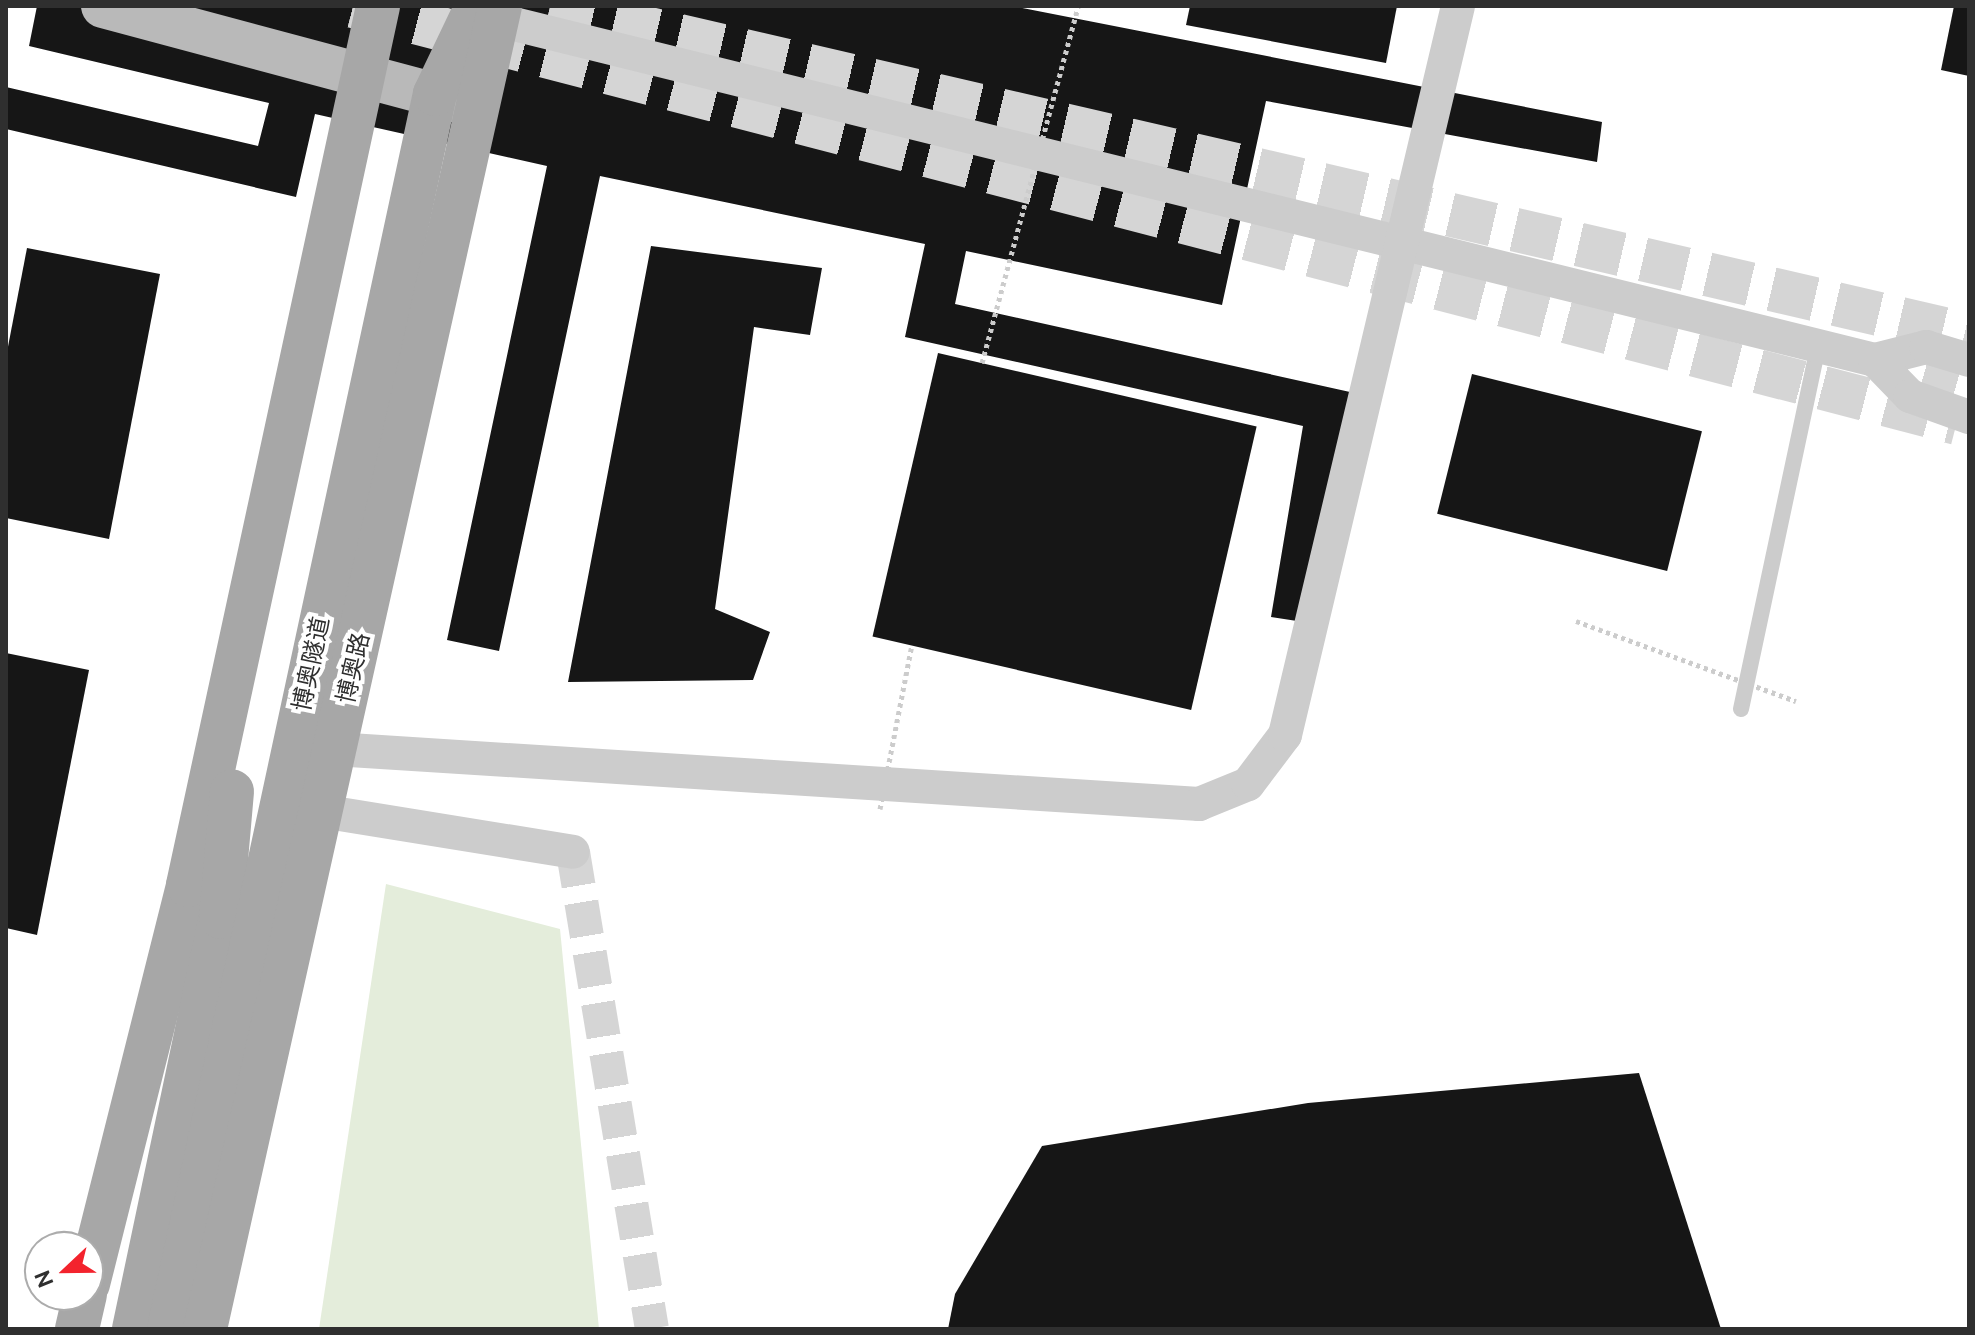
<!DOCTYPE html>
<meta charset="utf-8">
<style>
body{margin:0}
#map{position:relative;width:1975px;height:1335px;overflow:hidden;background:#fff;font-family:Ubuntu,"Noto Sans SC",sans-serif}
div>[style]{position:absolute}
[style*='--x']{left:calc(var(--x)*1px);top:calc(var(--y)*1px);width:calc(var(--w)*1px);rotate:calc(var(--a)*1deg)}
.green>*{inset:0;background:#e4eddb}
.building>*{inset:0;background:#161616;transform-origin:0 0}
.minor-tunnel>*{height:34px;margin-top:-17px;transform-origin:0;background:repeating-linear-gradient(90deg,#d5d5d5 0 34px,transparent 0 51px)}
.secondary-tunnel>*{height:44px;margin-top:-22px;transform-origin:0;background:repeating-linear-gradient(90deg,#d5d5d5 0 44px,transparent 0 66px)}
.service>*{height:16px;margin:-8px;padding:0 8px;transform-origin:8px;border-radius:8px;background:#ccc}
.minor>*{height:34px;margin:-17px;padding:0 17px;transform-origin:17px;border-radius:17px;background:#ccc}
.secondary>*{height:44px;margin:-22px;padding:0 22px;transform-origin:22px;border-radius:22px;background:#b9b9b9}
.primary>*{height:44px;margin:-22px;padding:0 22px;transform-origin:22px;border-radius:22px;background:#a7a7a7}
.path-bridge>*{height:5px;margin-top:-2.5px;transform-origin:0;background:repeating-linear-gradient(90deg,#ccc 0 4px,transparent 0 8px)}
span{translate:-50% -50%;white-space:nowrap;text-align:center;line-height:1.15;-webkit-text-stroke:8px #fff;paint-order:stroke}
.street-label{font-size:24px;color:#2f2f2f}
.frame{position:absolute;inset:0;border:8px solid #2f2f2f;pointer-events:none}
.north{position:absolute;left:24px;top:1231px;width:80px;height:80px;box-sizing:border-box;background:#fff;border:2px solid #acacac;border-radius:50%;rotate:248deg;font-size:22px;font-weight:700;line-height:32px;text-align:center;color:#2f2f2f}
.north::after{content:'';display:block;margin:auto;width:28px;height:36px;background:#f3232d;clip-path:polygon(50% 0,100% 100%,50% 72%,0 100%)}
</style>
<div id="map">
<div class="green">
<i style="clip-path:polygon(386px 884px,560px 929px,599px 1329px,319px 1329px)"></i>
</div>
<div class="building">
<i style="clip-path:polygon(37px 6px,1012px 6px,1602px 122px,1597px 162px,1266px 101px,1222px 305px,966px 251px,955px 304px,1350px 392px,1310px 623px,1271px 617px,1303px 426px,905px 337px,925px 244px,600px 176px,499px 651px,447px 640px,547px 166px,315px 114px,296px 197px,6px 129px,6px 87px,258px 146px,269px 103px,29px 46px)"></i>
<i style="clip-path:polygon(1190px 6px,1397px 6px,1386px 63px,1186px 25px)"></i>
<i style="clip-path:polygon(1954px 6px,1969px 6px,1969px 76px,1941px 70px)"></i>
<i style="clip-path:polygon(651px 246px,822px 268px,810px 335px,754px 327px,715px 609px,770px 632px,753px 680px,568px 682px)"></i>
<i style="clip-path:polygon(27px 248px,160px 274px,109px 539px,6px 518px,6px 357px)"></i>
<i style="left:938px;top:353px;width:327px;height:291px;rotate:13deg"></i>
<i style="left:1472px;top:374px;width:237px;height:144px;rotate:14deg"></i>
<i style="clip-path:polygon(6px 653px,89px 670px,37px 935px,6px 928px)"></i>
<i style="clip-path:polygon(1639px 1073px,1721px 1329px,948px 1329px,955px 1294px,1042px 1146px,1308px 1103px)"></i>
</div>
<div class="minor-tunnel">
<i style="--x:1875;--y:360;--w:98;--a:16"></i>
<i style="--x:573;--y:852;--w:483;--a:80.6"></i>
</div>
<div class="secondary-tunnel">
<i style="--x:353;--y:6;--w:1657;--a:14.57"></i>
<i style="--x:550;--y:6;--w:1457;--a:13.05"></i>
</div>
<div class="service">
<i style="--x:1741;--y:709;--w:371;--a:-78"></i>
</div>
<div class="minor">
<i style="--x:498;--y:20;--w:1418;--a:13.87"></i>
<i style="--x:1875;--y:360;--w:53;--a:-14.3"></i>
<i style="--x:1926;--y:347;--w:45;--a:16.8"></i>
<i style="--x:1875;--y:360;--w:50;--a:45.8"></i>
<i style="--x:1910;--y:396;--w:63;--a:19.6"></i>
<i style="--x:334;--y:749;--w:867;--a:3.64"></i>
<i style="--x:1199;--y:804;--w:53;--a:-22.2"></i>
<i style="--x:1248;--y:784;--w:61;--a:-52.9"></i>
<i style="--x:1285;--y:735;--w:749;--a:-76.65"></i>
<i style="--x:321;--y:811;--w:255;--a:9.2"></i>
</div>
<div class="secondary">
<i style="--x:103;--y:6;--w:382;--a:15"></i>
</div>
<div class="primary">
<i style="--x:88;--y:1284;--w:411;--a:-75.9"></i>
<i style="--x:188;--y:885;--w:899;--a:-77.8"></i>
<i style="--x:77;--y:1329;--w:35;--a:-77"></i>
<i style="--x:134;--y:1329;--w:421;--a:-78.1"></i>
<i style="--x:221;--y:917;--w:126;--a:-85"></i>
<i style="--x:169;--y:1329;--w:1263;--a:-77.85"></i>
<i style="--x:435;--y:94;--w:98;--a:-64.5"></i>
<i style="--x:205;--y:1329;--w:1355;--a:-77.43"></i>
</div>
<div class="path-bridge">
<i style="--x:982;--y:363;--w:370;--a:-74.9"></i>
<i style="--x:1576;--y:621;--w:234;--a:20"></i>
<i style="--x:880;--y:809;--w:167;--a:-79"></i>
</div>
<div class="street-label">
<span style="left:311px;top:664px;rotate:-78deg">博奥隧道</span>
<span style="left:353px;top:668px;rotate:-77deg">博奥路</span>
</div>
<div class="frame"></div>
<div class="north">N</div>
</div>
